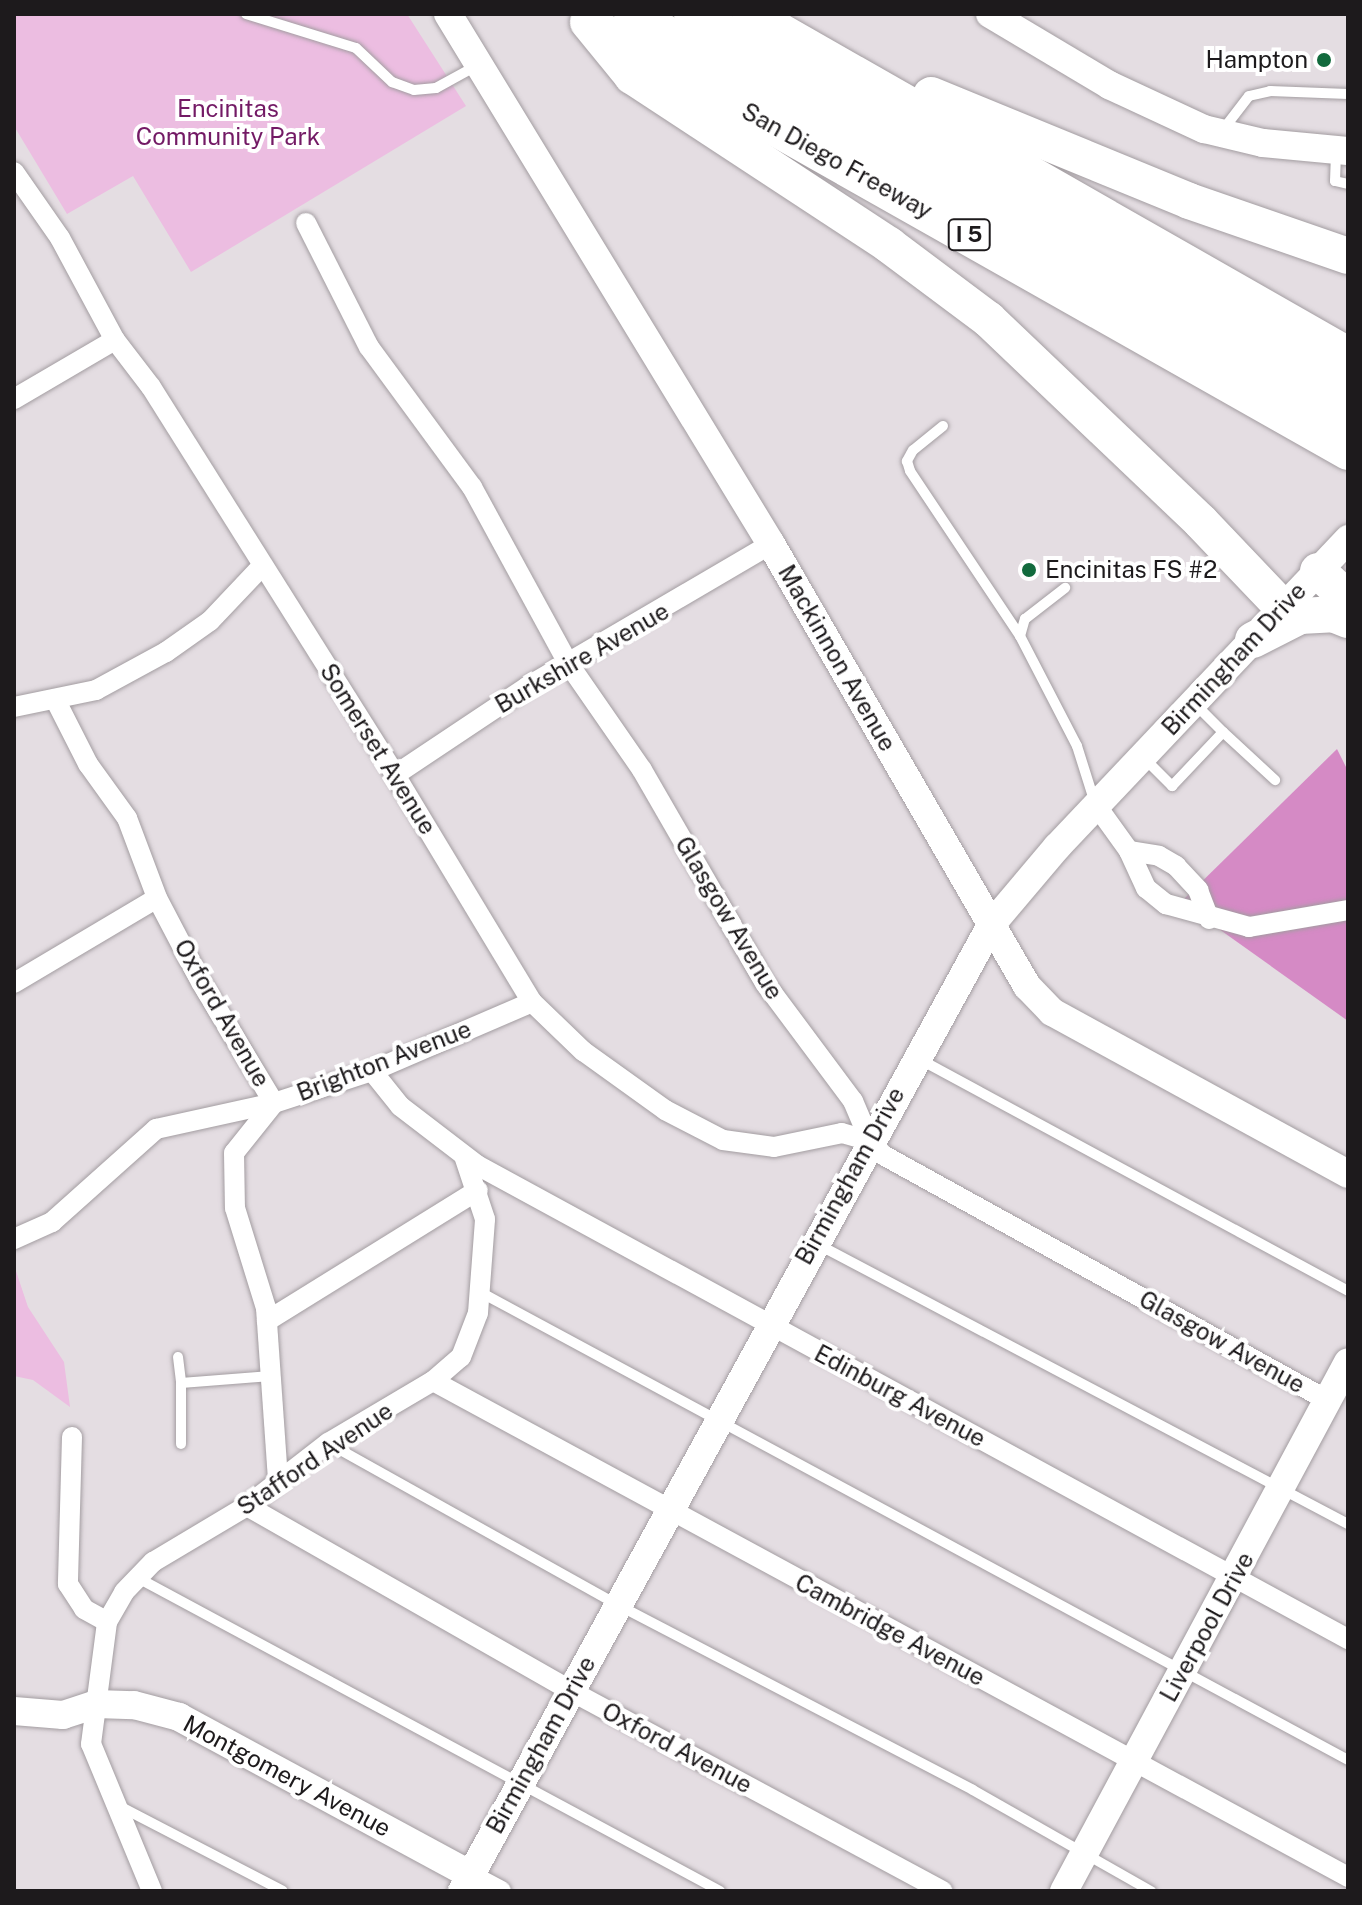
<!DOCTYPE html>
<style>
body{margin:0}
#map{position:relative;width:1362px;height:1905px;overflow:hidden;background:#e4dde2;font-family:"Public Sans",sans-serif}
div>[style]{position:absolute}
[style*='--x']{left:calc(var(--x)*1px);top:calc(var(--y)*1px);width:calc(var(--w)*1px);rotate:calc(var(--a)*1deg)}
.green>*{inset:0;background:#ecbde1}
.forest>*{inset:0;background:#d58ac5}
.roads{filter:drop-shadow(0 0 2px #a39da1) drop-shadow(0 0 2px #a39da1)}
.lane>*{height:10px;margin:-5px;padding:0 5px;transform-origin:5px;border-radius:5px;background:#fff}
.street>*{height:20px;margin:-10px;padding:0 10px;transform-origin:10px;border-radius:10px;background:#fff}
.secondary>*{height:28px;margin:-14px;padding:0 14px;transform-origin:14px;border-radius:14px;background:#fff}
.highway>*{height:36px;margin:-18px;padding:0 18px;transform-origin:18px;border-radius:18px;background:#fff}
.dots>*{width:22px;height:22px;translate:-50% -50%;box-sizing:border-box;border:4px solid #fff;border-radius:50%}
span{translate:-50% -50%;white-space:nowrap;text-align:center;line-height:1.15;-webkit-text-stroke:8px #fff;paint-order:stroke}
.shield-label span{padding:2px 6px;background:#fff;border:2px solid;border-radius:6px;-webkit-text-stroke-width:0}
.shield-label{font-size:22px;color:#1d1a1c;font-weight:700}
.poi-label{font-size:24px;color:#1d1a1c}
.right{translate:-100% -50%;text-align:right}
.left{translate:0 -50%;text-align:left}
.park-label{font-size:24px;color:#731a65}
.street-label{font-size:24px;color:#1d1a1c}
.frame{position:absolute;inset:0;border:16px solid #1d1a1c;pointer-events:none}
</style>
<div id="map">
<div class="green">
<i style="clip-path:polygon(14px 14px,407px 14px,466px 106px,191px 272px,133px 176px,67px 214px,14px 126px)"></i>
<i style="clip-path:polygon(14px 1265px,28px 1307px,64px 1362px,70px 1407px,33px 1380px,14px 1376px)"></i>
</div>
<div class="forest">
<i style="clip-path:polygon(1337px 749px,1348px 771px,1348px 1021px,1181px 902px)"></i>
</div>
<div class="roads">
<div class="lane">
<i style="--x:246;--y:14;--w:115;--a:17.2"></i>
<i style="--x:356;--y:48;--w:50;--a:43.4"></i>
<i style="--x:392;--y:82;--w:23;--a:20"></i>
<i style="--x:414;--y:90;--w:22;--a:-5"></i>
<i style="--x:436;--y:88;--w:48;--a:-28.7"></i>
<i style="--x:1222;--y:131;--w:44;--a:-52.4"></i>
<i style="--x:1249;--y:96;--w:22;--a:-13"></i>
<i style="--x:1270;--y:91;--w:78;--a:2.2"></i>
<i style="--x:1336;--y:153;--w:28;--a:92"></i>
<i style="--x:1335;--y:181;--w:13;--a:13"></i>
<i style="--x:943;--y:426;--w:38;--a:141"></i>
<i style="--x:913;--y:450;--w:13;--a:119"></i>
<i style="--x:907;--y:461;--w:10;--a:73"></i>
<i style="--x:910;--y:471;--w:198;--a:56.3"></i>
<i style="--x:1020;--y:636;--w:124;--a:62.6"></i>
<i style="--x:1077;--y:746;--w:60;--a:72.5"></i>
<i style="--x:1020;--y:636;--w:18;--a:-74"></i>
<i style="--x:1025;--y:619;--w:51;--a:-37.8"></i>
<i style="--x:1223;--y:732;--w:71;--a:42.7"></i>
<i style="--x:1144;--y:758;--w:40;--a:45"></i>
<i style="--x:1172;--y:786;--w:74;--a:-46.6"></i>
<i style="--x:1223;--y:732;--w:38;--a:-135"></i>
<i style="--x:921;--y:1060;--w:485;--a:28.4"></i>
<i style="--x:819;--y:1245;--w:598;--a:27.81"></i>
<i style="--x:480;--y:1292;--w:986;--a:28.33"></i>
<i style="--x:178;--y:1357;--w:26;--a:83"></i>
<i style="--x:181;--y:1383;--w:90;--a:-4.4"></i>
<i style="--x:181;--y:1383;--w:61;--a:90"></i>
<i style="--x:328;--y:1443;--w:332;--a:29.2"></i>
<i style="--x:618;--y:1605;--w:400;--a:27.5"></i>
<i style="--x:973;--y:1790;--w:205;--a:29.6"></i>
<i style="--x:138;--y:1578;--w:661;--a:28.27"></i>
<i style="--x:121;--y:1807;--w:182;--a:27.4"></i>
</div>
<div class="street">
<i style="--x:14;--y:172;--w:80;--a:55.1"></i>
<i style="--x:60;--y:238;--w:116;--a:61.7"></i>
<i style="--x:115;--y:340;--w:59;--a:52.5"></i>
<i style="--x:151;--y:387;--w:458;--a:57.8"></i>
<i style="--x:395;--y:775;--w:265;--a:58.9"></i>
<i style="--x:532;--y:1002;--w:71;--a:43.9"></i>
<i style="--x:583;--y:1051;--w:101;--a:35.7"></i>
<i style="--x:665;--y:1110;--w:65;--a:27.3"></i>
<i style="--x:723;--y:1140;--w:51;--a:7.8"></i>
<i style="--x:774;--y:1147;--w:69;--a:-11.6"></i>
<i style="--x:842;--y:1133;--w:29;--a:16"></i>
<i style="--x:306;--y:223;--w:139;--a:63.1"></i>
<i style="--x:369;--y:347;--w:174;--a:53.7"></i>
<i style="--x:472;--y:487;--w:200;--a:61.4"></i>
<i style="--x:568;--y:663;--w:130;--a:55.3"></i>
<i style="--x:642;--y:770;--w:246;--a:60"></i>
<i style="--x:765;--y:983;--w:147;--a:53.3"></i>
<i style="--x:853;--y:1101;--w:43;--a:67"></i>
<i style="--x:870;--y:1141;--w:19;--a:47"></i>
<i style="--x:883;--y:1155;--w:507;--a:28.89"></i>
<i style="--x:14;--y:399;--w:117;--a:-30.3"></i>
<i style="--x:56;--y:701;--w:71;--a:63.1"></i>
<i style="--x:88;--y:764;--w:67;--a:54.2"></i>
<i style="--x:127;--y:818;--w:85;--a:69.4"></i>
<i style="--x:157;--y:898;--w:95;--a:62.4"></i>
<i style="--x:201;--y:982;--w:141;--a:58.9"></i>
<i style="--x:274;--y:1103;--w:64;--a:128.7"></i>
<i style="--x:234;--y:1153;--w:55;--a:89"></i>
<i style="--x:235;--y:1208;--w:105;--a:72.8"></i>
<i style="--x:266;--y:1308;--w:171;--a:86"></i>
<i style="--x:14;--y:707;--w:84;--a:-11.7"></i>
<i style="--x:96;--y:690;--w:80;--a:-28.5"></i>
<i style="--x:166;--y:652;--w:54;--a:-35.2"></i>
<i style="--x:210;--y:621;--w:76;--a:-46.6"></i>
<i style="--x:395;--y:775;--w:159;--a:-33.7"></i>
<i style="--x:527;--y:687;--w:283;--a:-30.4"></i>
<i style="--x:1096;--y:805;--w:57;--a:54.3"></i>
<i style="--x:1129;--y:851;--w:41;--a:65.3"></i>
<i style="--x:1146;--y:888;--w:26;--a:39"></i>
<i style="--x:1166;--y:904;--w:86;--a:15.5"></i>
<i style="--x:1249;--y:927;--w:100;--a:-9.7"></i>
<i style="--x:1129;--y:851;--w:30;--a:9"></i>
<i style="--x:1159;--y:856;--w:20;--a:30"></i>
<i style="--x:1176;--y:866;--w:33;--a:47"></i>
<i style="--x:1198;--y:890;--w:31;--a:69"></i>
<i style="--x:14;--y:983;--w:166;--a:-30.7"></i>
<i style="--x:372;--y:1071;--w:45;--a:51.3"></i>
<i style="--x:400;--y:1106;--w:97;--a:37.5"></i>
<i style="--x:477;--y:1165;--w:992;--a:28.56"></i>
<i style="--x:14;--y:1239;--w:42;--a:-24.1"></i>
<i style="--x:52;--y:1222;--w:140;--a:-41.8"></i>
<i style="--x:156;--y:1129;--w:121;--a:-12.4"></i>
<i style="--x:274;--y:1103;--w:103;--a:-18.1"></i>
<i style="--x:372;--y:1071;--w:174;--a:-23.3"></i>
<i style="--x:267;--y:1321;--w:248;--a:-31.8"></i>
<i style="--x:433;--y:1381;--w:1041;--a:28.46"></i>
<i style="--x:72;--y:1437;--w:147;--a:91.6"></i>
<i style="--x:68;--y:1584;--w:30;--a:57"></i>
<i style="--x:84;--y:1609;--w:26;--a:29"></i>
<i style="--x:247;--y:1506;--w:373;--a:29.7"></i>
<i style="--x:571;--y:1691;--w:422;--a:28.3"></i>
<i style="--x:471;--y:1875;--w:34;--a:28"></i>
<i style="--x:152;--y:1891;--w:159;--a:-112.5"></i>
<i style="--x:91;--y:1744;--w:123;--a:-82.5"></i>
<i style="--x:107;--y:1622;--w:34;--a:-60"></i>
<i style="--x:124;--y:1592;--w:42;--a:-46"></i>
<i style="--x:153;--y:1562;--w:109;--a:-30.8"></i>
<i style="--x:247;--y:1506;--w:103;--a:-37.9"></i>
<i style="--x:328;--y:1443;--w:122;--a:-30.6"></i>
<i style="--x:433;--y:1381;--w:37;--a:-41"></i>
<i style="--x:461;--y:1357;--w:47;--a:-68.9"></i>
<i style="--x:478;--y:1313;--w:94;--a:-85.7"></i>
<i style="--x:485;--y:1219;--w:66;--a:-108.4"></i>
</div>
<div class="secondary">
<i style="--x:448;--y:14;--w:621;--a:58.64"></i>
<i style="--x:771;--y:544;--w:511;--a:59.92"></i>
<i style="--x:1027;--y:986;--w:36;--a:46"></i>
<i style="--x:1052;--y:1012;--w:337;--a:28.7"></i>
<i style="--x:990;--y:14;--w:139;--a:30.8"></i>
<i style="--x:1109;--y:85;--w:105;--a:24.9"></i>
<i style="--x:1204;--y:129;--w:61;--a:13.3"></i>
<i style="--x:1263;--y:143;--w:85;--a:5.4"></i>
<i style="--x:14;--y:1711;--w:49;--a:4.7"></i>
<i style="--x:63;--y:1715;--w:35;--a:-18"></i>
<i style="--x:96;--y:1704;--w:38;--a:2"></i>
<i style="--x:134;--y:1705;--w:47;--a:14.9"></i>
<i style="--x:179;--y:1717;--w:332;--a:28.4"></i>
<i style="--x:462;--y:1891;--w:1101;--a:-61.29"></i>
<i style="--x:991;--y:925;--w:102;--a:-49.8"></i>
<i style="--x:1057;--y:847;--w:424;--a:-46.6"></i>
<i style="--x:1064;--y:1891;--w:600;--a:-61.77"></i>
</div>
<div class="highway">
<i style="--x:632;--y:14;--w:823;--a:29.49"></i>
<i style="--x:692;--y:14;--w:754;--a:29.56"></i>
<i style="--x:750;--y:14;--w:688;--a:29.69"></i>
<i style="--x:588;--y:22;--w:70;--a:50.8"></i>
<i style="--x:632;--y:76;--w:308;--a:33.3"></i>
<i style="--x:889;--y:245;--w:124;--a:36.8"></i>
<i style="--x:988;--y:319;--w:294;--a:43.6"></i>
<i style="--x:1201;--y:522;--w:119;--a:46.4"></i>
<i style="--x:607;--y:33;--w:851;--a:29.49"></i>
<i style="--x:931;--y:95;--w:279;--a:22.3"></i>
<i style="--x:1189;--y:201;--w:168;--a:19.1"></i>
<i style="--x:1318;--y:571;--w:41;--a:43"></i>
<i style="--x:1253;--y:640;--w:53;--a:-27.1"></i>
<i style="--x:1300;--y:616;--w:33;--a:-3"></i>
<i style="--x:1333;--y:614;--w:16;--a:22"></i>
</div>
</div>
<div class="dots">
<i style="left:1324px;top:60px;background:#126a3d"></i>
<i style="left:1029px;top:570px;background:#126a3d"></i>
</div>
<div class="shield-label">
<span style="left:969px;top:235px">I 5</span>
</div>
<div class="poi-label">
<span class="right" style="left:1308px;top:60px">Hampton</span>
<span class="left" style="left:1045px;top:570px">Encinitas FS #2</span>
</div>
<div class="park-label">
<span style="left:228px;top:123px">Encinitas<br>Community Park</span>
</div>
<div class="street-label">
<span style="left:837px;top:161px;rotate:29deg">San Diego Freeway</span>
<span style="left:582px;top:658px;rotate:-30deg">Burkshire Avenue</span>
<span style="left:837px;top:658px;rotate:60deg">Mackinnon Avenue</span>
<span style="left:1234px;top:659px;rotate:-47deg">Birmingham Drive</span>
<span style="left:378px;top:749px;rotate:58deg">Somerset Avenue</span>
<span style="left:729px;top:918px;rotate:59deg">Glasgow Avenue</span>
<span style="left:222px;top:1013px;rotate:60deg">Oxford Avenue</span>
<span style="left:384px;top:1061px;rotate:-21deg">Brighton Avenue</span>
<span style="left:850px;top:1176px;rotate:-61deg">Birmingham Drive</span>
<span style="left:1222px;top:1342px;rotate:29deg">Glasgow Avenue</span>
<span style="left:900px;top:1396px;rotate:28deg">Edinburg Avenue</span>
<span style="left:315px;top:1459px;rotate:-34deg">Stafford Avenue</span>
<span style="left:1207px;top:1627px;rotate:-61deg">Liverpool Drive</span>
<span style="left:890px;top:1630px;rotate:28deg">Cambridge Avenue</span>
<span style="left:541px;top:1745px;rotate:-61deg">Birmingham Drive</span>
<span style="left:677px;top:1748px;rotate:28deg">Oxford Avenue</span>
<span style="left:287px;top:1776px;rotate:28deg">Montgomery Avenue</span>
</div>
<div class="frame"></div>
</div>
